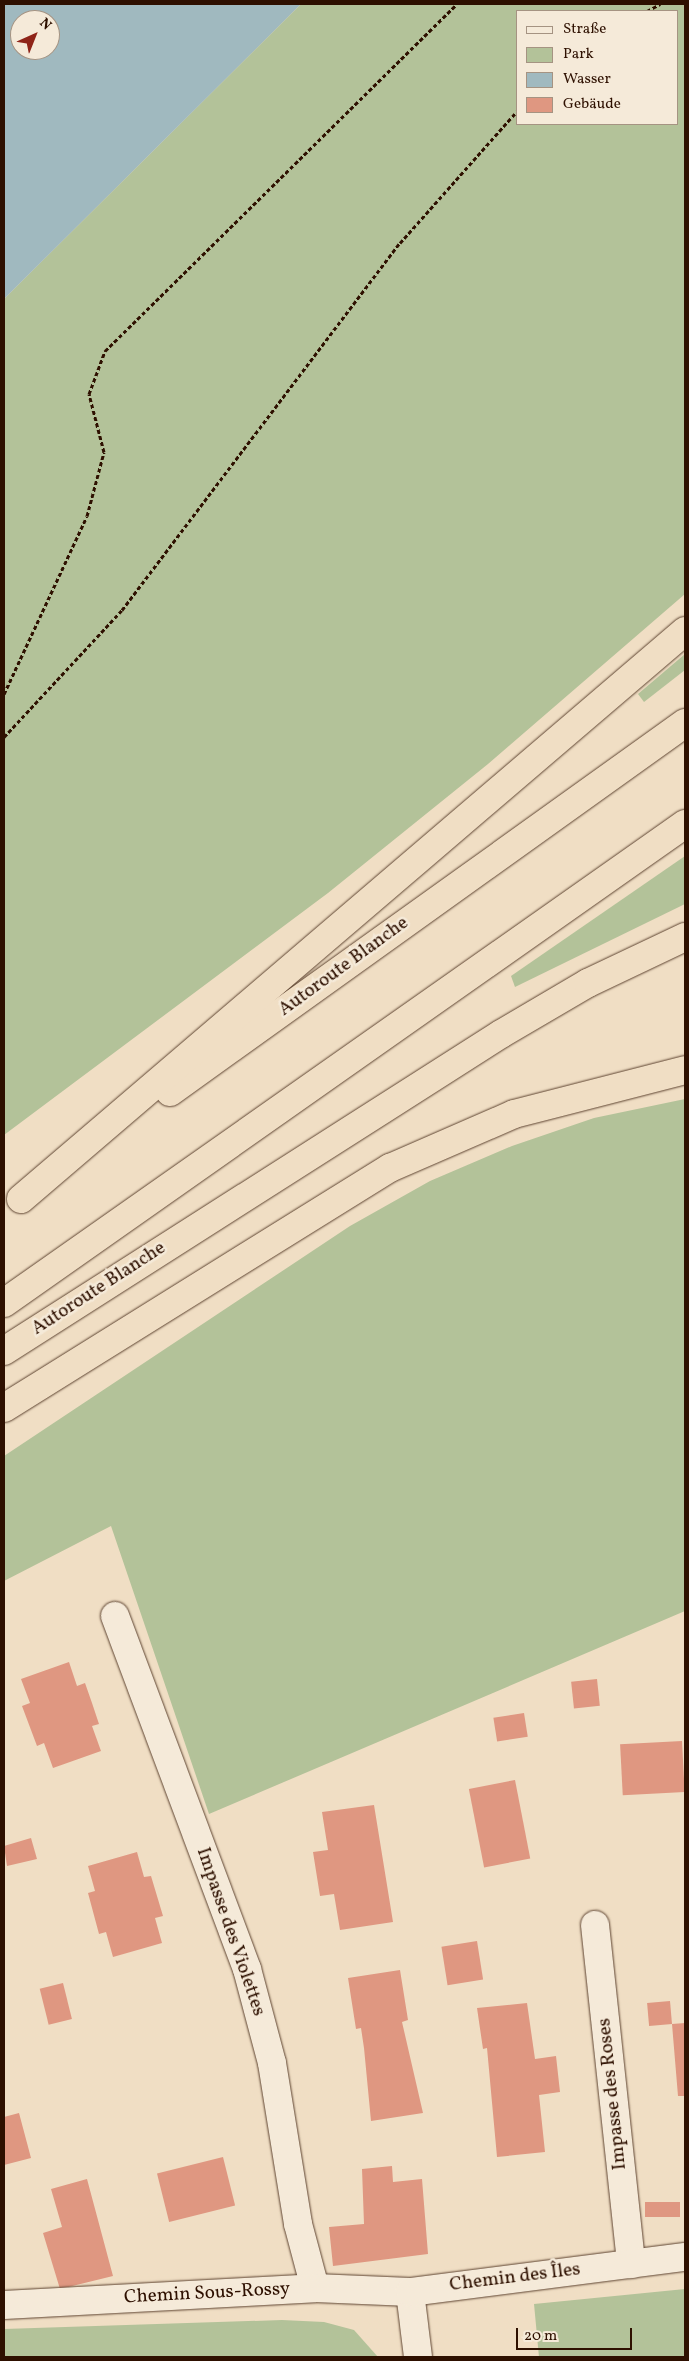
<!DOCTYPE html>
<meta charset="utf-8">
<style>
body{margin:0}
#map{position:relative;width:689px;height:2361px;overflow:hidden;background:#f0dec4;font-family:Vollkorn,serif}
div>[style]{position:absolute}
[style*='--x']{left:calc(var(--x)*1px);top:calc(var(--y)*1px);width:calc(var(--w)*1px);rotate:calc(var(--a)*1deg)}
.green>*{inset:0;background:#b3c299}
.water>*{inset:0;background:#a0b9bf}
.building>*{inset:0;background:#df9781;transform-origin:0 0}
.path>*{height:3px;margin-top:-1.5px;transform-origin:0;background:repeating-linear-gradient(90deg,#2e1000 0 4px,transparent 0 6.5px)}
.roads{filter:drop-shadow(0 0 1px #5e4431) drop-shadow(0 0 1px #5e4431)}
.minor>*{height:28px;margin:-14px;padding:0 14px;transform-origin:14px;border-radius:14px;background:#f5ead9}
.highway>*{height:28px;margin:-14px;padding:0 14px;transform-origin:14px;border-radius:14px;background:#f0dec4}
span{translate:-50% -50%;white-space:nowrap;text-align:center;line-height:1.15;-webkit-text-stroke:5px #f5ead9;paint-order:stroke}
.street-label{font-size:19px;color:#2e1000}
.frame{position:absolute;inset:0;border:5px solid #2e1000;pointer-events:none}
.legend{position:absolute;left:516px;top:10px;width:162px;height:115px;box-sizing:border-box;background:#f5ead9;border:1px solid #a59382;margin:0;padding:6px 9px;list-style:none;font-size:15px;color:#2e1000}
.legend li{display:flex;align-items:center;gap:10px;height:25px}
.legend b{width:25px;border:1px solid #a59382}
.north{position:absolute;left:10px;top:10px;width:50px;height:50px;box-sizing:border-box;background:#f5ead9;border:1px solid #a59382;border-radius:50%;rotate:44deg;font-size:14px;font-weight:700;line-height:20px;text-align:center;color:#2e1000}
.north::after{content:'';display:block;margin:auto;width:18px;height:22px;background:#8f2418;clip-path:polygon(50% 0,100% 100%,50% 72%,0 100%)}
.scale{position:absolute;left:516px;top:2328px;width:116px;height:22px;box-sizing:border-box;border:2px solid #2e1000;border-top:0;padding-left:6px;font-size:15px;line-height:18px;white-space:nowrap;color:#2e1000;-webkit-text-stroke:4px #f5ead9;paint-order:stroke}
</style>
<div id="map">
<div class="green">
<i style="clip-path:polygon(evenodd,301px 4px,685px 4px,685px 594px,488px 764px,328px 893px,4px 1135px,4px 299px,301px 4px,518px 11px,678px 11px,678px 124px,518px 124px,518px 11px)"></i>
<i style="clip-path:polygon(685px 654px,685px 670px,644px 702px,638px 694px)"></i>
<i style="clip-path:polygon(685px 856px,685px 904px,515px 987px,511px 976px)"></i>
<i style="clip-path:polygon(685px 1099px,685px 1611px,209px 1814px,111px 1526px,4px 1581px,4px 1456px,350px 1226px,430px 1181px,512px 1146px,594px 1118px)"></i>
<i style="clip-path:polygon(685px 2289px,685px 2357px,539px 2357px,534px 2304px)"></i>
<i style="clip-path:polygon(282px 2320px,324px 2322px,354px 2330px,378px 2357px,4px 2357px,4px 2329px)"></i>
</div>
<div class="water">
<i style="clip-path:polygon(evenodd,4px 4px,301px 4px,4px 299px,4px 4px,20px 20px,50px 20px,50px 50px,20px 50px,20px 20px)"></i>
</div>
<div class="building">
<i style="clip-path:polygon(69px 1662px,77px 1686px,85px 1683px,92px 1703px,99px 1724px,92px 1726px,101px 1751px,53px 1768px,44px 1743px,37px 1746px,22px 1706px,30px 1703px,21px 1679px)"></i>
<i style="left:597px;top:1679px;width:27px;height:26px;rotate:84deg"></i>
<i style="left:524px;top:1713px;width:24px;height:31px;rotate:81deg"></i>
<i style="left:682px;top:1741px;width:51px;height:62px;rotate:87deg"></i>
<i style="left:515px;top:1780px;width:80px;height:47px;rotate:79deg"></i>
<i style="clip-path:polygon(374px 1805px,393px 1922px,340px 1930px,334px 1894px,320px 1896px,313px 1852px,328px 1850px,322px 1812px)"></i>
<i style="clip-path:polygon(31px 1838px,37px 1859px,7px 1866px,4px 1846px)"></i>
<i style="clip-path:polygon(137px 1852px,144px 1877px,151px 1876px,163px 1916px,155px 1918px,162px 1943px,113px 1957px,106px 1932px,99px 1934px,88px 1893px,95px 1891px,88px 1866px)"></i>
<i style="left:477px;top:1941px;width:39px;height:36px;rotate:81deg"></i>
<i style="clip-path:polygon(400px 1970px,408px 2020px,402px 2022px,423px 2113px,371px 2121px,364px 2048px,361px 2028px,356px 2029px,348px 1978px)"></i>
<i style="left:63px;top:1983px;width:37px;height:24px;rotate:76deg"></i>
<i style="left:670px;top:2001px;width:23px;height:23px;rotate:85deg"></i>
<i style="clip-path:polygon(527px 2003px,535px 2059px,556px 2056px,560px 2092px,539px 2095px,545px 2152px,497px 2157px,487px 2048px,483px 2049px,477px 2008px)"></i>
<i style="clip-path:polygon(685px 2023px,685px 2096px,678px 2096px,672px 2024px)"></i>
<i style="clip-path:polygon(19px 2113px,31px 2158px,4px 2165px,4px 2117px)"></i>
<i style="left:223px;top:2157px;width:50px;height:68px;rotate:76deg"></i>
<i style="clip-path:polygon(392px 2166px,393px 2182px,422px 2179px,428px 2254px,333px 2266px,329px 2227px,364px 2224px,362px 2169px)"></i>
<i style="clip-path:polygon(87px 2179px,113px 2276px,60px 2289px,43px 2233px,62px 2227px,51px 2189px)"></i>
<i style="left:680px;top:2202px;width:15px;height:35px;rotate:90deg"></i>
</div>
<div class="path">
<i style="--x:647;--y:11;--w:15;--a:-28"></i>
<i style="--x:4;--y:694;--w:196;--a:-65"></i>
<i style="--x:87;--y:516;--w:66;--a:-75.1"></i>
<i style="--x:104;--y:452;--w:60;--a:-104.5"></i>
<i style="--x:89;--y:394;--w:46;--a:-69.6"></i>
<i style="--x:105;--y:351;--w:494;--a:-44.6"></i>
<i style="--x:4;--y:737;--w:173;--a:-47.1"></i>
<i style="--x:122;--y:610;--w:460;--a:-52.9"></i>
<i style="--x:400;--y:243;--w:178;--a:-48.4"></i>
</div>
<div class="roads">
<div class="minor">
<i style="--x:115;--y:1616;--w:377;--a:69.5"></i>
<i style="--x:247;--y:1969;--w:97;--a:75.1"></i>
<i style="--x:272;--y:2063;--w:163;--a:80.8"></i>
<i style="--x:298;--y:2224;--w:66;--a:75.1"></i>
<i style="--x:595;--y:1925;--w:341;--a:83.9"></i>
<i style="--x:4;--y:2305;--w:311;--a:-3.1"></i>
<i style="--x:315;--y:2288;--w:95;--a:2.4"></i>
<i style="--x:418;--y:2357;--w:65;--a:-97"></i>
<i style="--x:410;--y:2292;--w:277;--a:-7.3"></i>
</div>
<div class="highway">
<i style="--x:170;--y:1092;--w:634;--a:-35.62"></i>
<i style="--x:21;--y:1199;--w:874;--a:-40.54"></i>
<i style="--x:4;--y:1303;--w:833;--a:-35.12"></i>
<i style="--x:4;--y:1351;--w:589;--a:-32.53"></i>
<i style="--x:501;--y:1034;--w:101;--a:-30.4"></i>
<i style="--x:588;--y:983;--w:107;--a:-25.4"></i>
<i style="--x:4;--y:1408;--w:455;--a:-31.9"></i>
<i style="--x:390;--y:1168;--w:135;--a:-23.5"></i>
<i style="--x:514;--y:1114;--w:177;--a:-14.4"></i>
</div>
</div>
<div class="street-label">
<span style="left:344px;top:967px;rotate:-36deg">Autoroute Blanche</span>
<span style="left:99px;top:1289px;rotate:-33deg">Autoroute Blanche</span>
<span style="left:230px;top:1932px;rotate:71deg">Impasse des Violettes</span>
<span style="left:613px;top:2094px;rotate:-96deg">Impasse des Roses</span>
<span style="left:515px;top:2278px;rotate:-7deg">Chemin des Îles</span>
<span style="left:207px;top:2294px;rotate:-3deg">Chemin Sous-Rossy</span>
</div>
<div class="frame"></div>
<ul class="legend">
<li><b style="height:6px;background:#f5ead9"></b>Straße</li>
<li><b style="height:14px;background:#b3c299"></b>Park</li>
<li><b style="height:14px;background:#a0b9bf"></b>Wasser</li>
<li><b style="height:14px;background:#df9781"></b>Gebäude</li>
</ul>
<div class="north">N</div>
<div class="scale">20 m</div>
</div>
